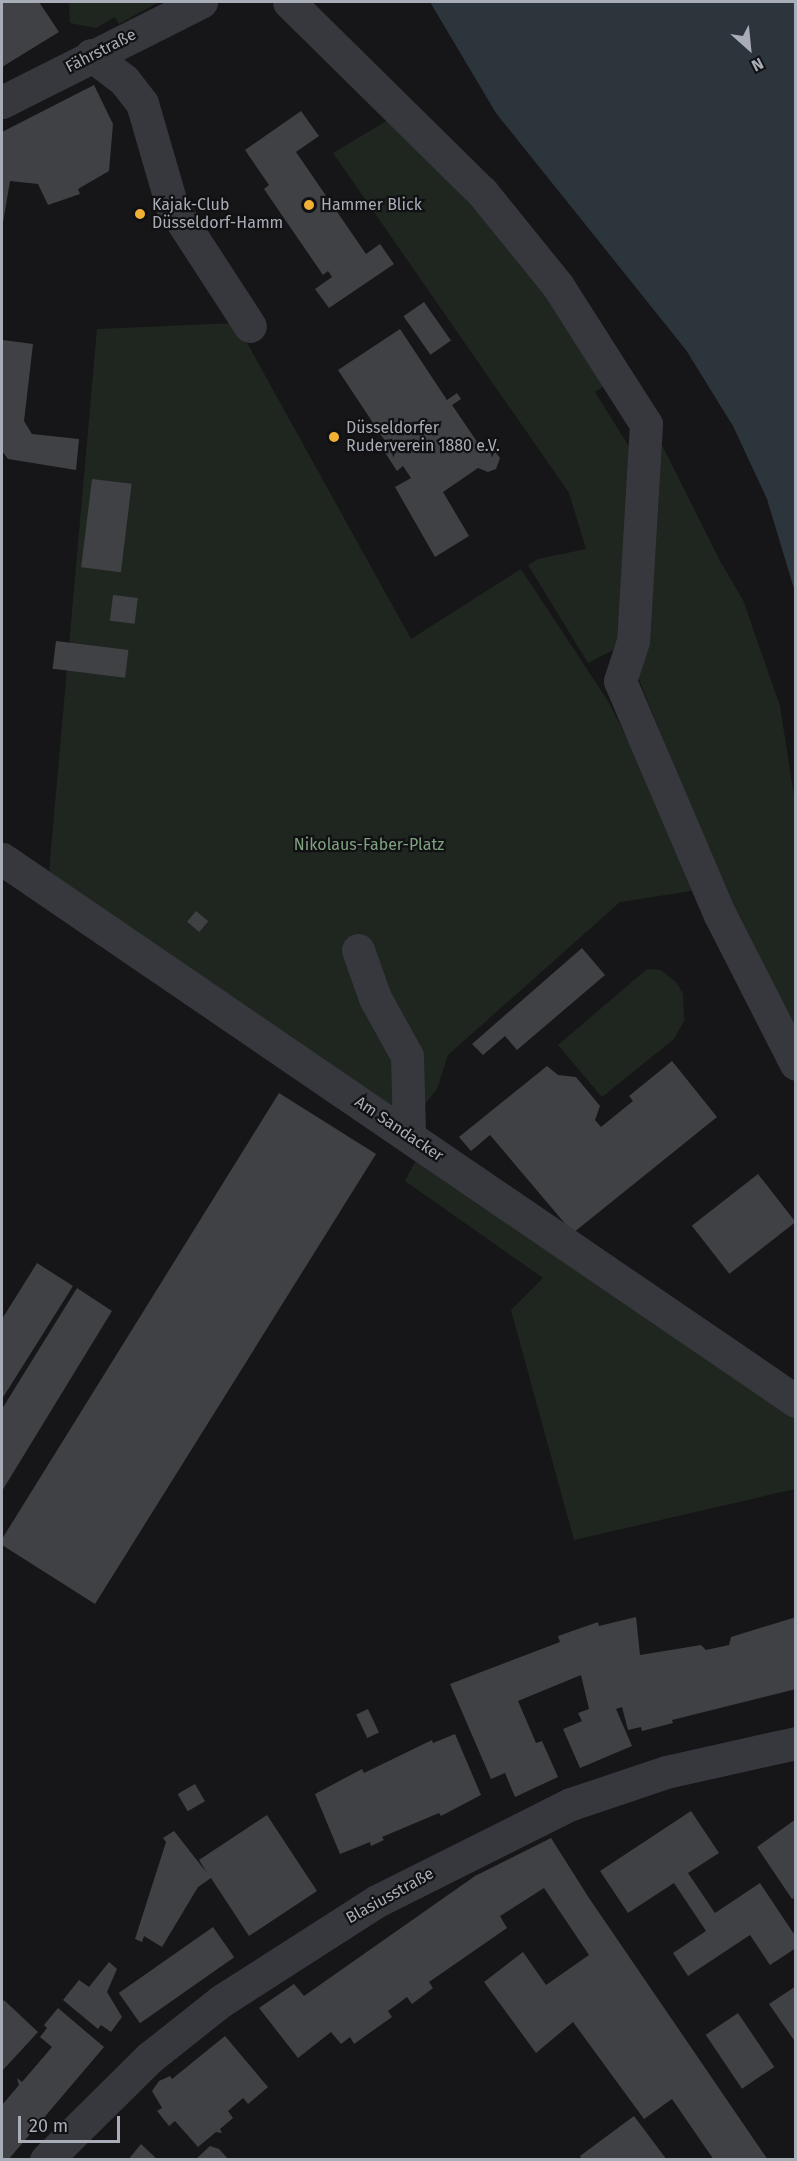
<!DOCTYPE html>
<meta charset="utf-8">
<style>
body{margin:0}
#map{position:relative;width:797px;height:2161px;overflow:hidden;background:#161618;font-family:"Fira Sans",sans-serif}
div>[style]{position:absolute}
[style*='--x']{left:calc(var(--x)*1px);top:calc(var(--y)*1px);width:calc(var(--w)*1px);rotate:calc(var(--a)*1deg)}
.green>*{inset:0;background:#1e261f}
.water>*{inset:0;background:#2c353c}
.building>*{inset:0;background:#404145;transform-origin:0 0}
.minor>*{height:33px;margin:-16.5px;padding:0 16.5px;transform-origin:16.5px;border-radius:16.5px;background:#37383d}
.dots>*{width:16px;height:16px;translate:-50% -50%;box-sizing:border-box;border:3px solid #111113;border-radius:50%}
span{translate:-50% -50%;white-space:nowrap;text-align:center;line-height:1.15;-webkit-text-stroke:4.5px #111113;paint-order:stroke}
.street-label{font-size:16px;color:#a8adb8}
.poi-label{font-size:16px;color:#a8adb8}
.left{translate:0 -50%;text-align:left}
.park-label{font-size:16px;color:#7fa381}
.frame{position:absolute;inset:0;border:3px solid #a8adb8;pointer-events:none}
.north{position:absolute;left:719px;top:18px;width:60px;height:60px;-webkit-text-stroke:4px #111113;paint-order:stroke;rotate:153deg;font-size:16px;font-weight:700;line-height:24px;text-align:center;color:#a8adb8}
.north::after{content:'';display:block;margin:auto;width:21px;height:27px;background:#a8adb8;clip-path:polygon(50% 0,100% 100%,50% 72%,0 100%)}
.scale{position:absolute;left:18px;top:2116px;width:102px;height:27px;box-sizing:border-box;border:3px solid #a8adb8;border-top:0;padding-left:8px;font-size:18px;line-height:21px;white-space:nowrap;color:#a8adb8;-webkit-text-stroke:4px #111113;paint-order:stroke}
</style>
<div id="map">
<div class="green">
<i style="clip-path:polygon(69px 2px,159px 2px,119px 24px,115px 17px,96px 28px,70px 23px)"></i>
<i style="clip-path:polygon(388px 120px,483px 203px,606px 385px,595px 392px,633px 453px,619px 647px,588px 663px,528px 565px,538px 559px,586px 549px,569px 493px,333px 153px)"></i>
<i style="clip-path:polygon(236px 323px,411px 639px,521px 569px,608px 701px,704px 889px,620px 902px,448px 1055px,437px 1089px,409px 1124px,48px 883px,97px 329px)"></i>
<i style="clip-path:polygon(662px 445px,720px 561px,743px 600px,780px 706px,795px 802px,795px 1046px,769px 1000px,633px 665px,649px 450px)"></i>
<i style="clip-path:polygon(647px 969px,661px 970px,676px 982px,683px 994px,684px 1021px,674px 1039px,602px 1097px,558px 1045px)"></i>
<i style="clip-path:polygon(418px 1156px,795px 1414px,795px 1489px,574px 1540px,511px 1310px,543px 1278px,405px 1181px)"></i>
</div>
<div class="water">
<i style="clip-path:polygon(430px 2px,795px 2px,795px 592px,767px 499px,733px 426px,686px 350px,496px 113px)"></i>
</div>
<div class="building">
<i style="clip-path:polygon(2px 2px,39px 2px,59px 32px,2px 67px)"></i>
<i style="clip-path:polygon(94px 85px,113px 124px,109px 171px,78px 189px,80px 194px,48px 205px,38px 184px,10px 181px,2px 229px,2px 132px)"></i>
<i style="clip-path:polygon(301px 111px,319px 136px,296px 152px,366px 254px,380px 244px,394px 264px,329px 308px,315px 289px,332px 277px,328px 271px,323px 275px,264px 189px,269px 185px,245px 150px)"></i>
<i style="left:424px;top:302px;width:47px;height:25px;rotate:55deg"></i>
<i style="clip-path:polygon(400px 329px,447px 400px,457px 393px,461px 399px,452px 405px,482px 449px,493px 449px,500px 458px,496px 469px,488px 472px,478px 468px,443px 492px,469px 536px,435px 557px,395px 487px,411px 478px,403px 466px,397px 471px,384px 451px,389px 447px,338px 370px)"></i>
<i style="clip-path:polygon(3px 340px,33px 344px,24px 421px,32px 434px,79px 439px,76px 470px,8px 459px,2px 451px)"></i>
<i style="left:92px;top:479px;width:40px;height:89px;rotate:7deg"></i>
<i style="left:113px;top:595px;width:25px;height:26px;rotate:7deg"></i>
<i style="left:56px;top:641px;width:73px;height:28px;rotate:7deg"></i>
<i style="left:196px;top:911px;width:16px;height:14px;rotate:40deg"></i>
<i style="clip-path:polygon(582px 948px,605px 975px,517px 1050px,505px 1036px,483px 1055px,472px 1044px)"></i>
<i style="clip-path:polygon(672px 1061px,717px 1117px,573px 1233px,490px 1135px,471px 1151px,459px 1137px,547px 1066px,558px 1075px,576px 1077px,600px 1106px,595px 1120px,601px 1127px,633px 1101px,629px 1096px)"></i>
<i style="clip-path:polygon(279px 1093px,376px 1154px,95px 1604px,2px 1545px,2px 1539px)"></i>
<i style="left:758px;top:1174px;width:61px;height:84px;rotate:52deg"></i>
<i style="clip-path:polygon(37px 1263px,73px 1286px,2px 1399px,2px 1319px)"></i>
<i style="clip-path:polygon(77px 1288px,112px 1311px,2px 1491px,2px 1409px)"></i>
<i style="clip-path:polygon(636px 1617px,640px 1655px,701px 1645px,706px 1650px,729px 1645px,731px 1637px,796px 1617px,796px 1689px,672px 1720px,673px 1723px,642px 1731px,641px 1727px,628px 1730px,622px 1707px,616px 1709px,632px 1746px,580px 1768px,563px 1729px,582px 1721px,578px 1713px,589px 1709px,581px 1675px,518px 1701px,536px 1743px,542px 1741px,558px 1777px,515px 1797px,505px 1773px,491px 1779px,450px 1684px,560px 1642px,558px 1636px,598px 1622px,599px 1626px)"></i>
<i style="left:368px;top:1709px;width:26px;height:13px;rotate:65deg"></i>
<i style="clip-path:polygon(455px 1734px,481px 1795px,441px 1816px,439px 1813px,382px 1837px,384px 1840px,371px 1846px,370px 1842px,340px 1854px,315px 1794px,362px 1769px,364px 1773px,432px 1740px,433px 1743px)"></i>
<i style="left:195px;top:1784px;width:20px;height:20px;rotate:60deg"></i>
<i style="clip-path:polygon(691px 1811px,719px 1853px,688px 1873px,715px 1913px,760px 1883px,796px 1937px,796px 1948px,770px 1965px,750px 1935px,688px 1976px,673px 1953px,706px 1931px,674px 1883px,628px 1913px,600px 1871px)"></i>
<i style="clip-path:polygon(267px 1815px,317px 1891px,249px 1936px,211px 1878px,198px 1887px,162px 1947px,144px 1936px,142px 1942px,135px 1939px,166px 1842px,163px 1838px,174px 1831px,207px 1873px,199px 1860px)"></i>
<i style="clip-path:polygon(796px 1819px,796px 1897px,792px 1899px,757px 1847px)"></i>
<i style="clip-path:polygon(551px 1838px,589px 1898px,768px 2160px,714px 2160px,672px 2099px,644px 2119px,573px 2022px,536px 2053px,484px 1982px,523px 1952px,546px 1985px,589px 1955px,544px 1888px,500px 1916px,507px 1928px,429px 1982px,433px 1988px,412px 2004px,407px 1997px,388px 2011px,392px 2017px,354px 2044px,350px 2037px,341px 2044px,331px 2032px,298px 2058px,259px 2008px,294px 1984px,304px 1996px,475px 1876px)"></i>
<i style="left:213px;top:1927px;width:37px;height:115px;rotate:55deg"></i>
<i style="clip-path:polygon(109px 1962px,117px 1969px,107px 1992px,122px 2017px,111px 2032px,101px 2025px,98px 2029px,63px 2000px,79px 1980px,89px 1987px)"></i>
<i style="clip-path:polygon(796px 1986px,796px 2043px,769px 2004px)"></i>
<i style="clip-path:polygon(4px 2000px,38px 2032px,2px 2071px,2px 2003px)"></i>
<i style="clip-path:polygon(58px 2008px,104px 2047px,8px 2160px,2px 2160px,2px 2105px,19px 2085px,17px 2078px,22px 2082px,52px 2047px,40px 2037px,47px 2028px,44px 2025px)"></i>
<i style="left:738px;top:2013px;width:65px;height:39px;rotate:56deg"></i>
<i style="clip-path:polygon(225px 2036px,268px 2087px,248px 2104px,243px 2098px,228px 2111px,233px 2118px,220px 2129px,222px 2133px,216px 2132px,198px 2147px,175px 2121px,169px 2126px,157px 2111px,162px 2108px,152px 2091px,159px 2081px,170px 2076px,172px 2079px)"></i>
<i style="clip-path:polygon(634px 2116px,667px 2160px,582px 2160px,580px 2156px)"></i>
<i style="clip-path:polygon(141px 2144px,158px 2160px,128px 2160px)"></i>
<i style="clip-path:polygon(210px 2146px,219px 2149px,229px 2160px,195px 2160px)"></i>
</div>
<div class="minor">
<i style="--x:289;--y:2;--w:271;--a:44.6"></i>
<i style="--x:482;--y:192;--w:121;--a:51"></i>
<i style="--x:558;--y:286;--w:164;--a:57.5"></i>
<i style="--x:646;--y:424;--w:217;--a:93.4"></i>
<i style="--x:633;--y:641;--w:42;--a:108"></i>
<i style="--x:620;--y:681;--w:254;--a:66.9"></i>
<i style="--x:720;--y:915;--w:167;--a:63"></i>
<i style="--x:91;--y:55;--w:41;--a:37.1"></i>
<i style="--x:124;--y:80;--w:29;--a:52"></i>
<i style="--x:142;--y:103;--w:107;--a:73.8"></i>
<i style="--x:172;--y:206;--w:143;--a:57"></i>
<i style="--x:2;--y:102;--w:223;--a:-26.7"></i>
<i style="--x:2;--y:859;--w:961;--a:34.32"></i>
<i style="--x:358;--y:950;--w:51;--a:70.5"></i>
<i style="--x:375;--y:998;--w:66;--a:61.1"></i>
<i style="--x:407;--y:1056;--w:79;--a:88.5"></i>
<i style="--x:46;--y:2160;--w:145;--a:-44.7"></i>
<i style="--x:149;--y:2058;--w:92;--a:-38.4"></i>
<i style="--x:221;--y:2001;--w:185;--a:-32.7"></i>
<i style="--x:377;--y:1901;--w:217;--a:-26.6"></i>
<i style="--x:571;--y:1804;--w:100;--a:-18.6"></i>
<i style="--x:666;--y:1772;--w:133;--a:-12.6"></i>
</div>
<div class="dots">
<i style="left:309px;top:205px;background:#f2b134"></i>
<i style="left:140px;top:214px;background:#f2b134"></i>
<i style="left:334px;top:437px;background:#f2b134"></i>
</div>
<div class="street-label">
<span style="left:101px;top:51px;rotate:-27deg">Fährstraße</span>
<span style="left:399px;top:1129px;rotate:34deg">Am Sandacker</span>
<span style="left:390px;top:1896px;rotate:-29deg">Blasiusstraße</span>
</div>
<div class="poi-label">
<span class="left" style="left:152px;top:214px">Kajak-Club<br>Düsseldorf-Hamm</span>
<span class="left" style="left:321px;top:205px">Hammer Blick</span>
<span class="left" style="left:346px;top:437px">Düsseldorfer<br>Ruderverein 1880 e.V.</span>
</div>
<div class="park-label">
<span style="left:369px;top:845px">Nikolaus-Faber-Platz</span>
</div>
<div class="frame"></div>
<div class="north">N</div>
<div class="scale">20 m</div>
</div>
